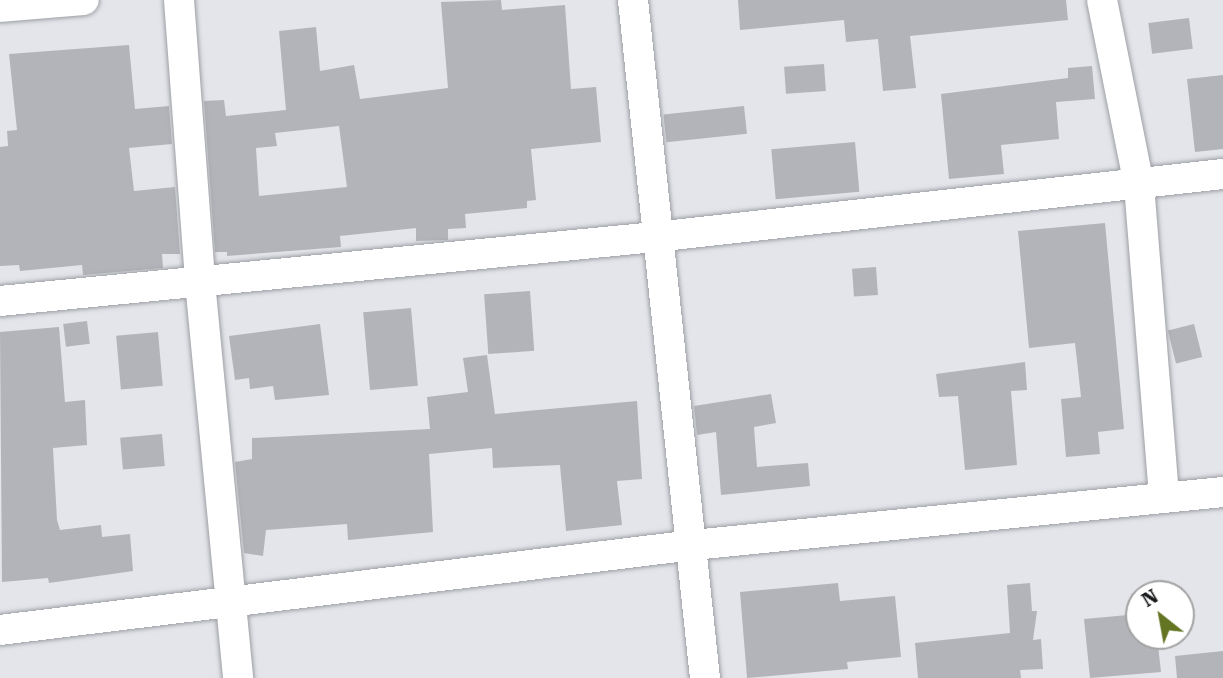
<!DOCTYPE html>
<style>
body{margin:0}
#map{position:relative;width:1223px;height:678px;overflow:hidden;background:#e3e5ea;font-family:"Roboto Serif",serif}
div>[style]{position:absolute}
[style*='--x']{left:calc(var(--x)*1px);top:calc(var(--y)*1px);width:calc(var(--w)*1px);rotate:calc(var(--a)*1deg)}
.building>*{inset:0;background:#b3b4b9;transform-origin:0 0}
.roads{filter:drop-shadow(0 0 2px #9d9fa4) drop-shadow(0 0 2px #9d9fa4)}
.minor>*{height:30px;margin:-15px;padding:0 15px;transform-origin:15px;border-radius:15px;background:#fff}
span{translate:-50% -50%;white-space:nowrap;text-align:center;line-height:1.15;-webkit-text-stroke:7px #fff;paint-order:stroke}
.north{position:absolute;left:1125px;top:580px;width:70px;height:70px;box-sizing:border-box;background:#fff;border:2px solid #a3a3a4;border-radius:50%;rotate:329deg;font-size:19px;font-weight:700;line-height:28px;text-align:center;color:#191a1c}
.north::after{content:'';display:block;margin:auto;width:24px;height:32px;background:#637422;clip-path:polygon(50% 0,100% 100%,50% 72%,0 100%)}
</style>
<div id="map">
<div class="building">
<i style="clip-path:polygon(evenodd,501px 0,502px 10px,565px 5px,571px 89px,596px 87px,601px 142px,531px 149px,536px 200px,527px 201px,527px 208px,465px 214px,466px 228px,448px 229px,448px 240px,416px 241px,416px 228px,340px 236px,341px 247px,227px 256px,227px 252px,215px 252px,204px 101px,224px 100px,226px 116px,286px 110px,279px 31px,316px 27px,320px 71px,354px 65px,360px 99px,448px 88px,441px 2px,501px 0,339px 126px,347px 187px,259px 196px,256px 148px,277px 146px,275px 133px,339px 126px)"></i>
<i style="clip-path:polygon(738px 0,1066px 0,1068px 20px,910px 36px,916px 88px,883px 91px,878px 39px,846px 42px,844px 20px,740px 30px)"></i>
<i style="left:1189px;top:18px;width:31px;height:41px;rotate:83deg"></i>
<i style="clip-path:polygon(129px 45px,135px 109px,169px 106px,172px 144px,129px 148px,134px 191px,175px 187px,180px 254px,162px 254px,163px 268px,83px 275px,82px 265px,20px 271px,19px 265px,0 266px,0 147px,8px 146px,7px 131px,17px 130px,9px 54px)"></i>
<i style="left:824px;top:64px;width:27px;height:40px;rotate:86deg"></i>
<i style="clip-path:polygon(1092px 66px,1095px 99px,1056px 102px,1059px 139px,1001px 145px,1004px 174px,949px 179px,941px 94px,1068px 78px,1068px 68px)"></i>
<i style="clip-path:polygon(1223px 75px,1223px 149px,1195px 152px,1187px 79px)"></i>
<i style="left:744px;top:106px;width:28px;height:81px;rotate:84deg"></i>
<i style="left:855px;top:142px;width:50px;height:84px;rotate:85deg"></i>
<i style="clip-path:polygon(1105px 223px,1124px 429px,1098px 432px,1100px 454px,1066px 457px,1061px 399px,1081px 397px,1075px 343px,1029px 348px,1018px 231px)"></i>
<i style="left:876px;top:267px;width:28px;height:24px;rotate:86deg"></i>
<i style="left:530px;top:291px;width:60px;height:46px;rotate:86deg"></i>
<i style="left:411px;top:308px;width:78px;height:48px;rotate:85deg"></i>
<i style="left:87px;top:321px;width:23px;height:24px;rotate:83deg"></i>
<i style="clip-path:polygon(320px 324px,329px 395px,275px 400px,273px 386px,250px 389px,249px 378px,235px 380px,229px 336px)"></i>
<i style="left:1194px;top:324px;width:34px;height:27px;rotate:76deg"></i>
<i style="clip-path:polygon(59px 327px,65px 402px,85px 400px,87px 445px,53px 448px,57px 520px,60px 530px,101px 525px,102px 537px,130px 534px,133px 571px,49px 583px,48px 578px,2px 582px,0 332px)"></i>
<i style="left:158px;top:332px;width:54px;height:42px;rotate:85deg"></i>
<i style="clip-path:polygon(487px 355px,495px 414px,637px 401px,642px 479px,617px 481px,622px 525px,566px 531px,560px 465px,493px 468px,492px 448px,429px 454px,433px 532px,348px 540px,347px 524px,266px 530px,263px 556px,244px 553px,235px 462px,252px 459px,252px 438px,430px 429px,427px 397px,468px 392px,463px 358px)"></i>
<i style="clip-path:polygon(1025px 362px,1027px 390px,1011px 391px,1017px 465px,965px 470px,958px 396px,939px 397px,936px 374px)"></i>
<i style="clip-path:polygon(771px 394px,776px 423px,754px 427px,757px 467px,808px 463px,810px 486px,721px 495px,716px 432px,697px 435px,694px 406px)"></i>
<i style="left:162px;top:434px;width:32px;height:42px;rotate:85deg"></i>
<i style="clip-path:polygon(838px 583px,840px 601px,895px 596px,901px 657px,847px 662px,848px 669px,747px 678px,740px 592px)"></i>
<i style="clip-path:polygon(1030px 583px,1032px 611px,1037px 611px,1033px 640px,1041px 639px,1043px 669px,1020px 670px,1021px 678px,918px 678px,915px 643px,1010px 633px,1007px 585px)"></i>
<i style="clip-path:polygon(1139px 614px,1139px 636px,1157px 636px,1161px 672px,1090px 678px,1084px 619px)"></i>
<i style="clip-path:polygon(1223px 651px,1223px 678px,1177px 678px,1175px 656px)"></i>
</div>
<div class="roads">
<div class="minor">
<i style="--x:179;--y:0;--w:283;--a:85.7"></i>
<i style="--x:200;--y:282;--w:398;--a:84.5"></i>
<i style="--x:633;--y:0;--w:682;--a:83.94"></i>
<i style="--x:1102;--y:0;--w:189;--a:78.7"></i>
<i style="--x:1139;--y:185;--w:312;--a:85.4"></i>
<i style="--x:0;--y:7;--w:84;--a:-4.8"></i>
<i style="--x:0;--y:301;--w:658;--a:-5.58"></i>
<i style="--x:655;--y:237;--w:571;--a:-6.33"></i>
<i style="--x:0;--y:630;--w:698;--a:-6.99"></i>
<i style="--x:693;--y:545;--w:533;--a:-5.71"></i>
</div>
</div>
<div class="north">N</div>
</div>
